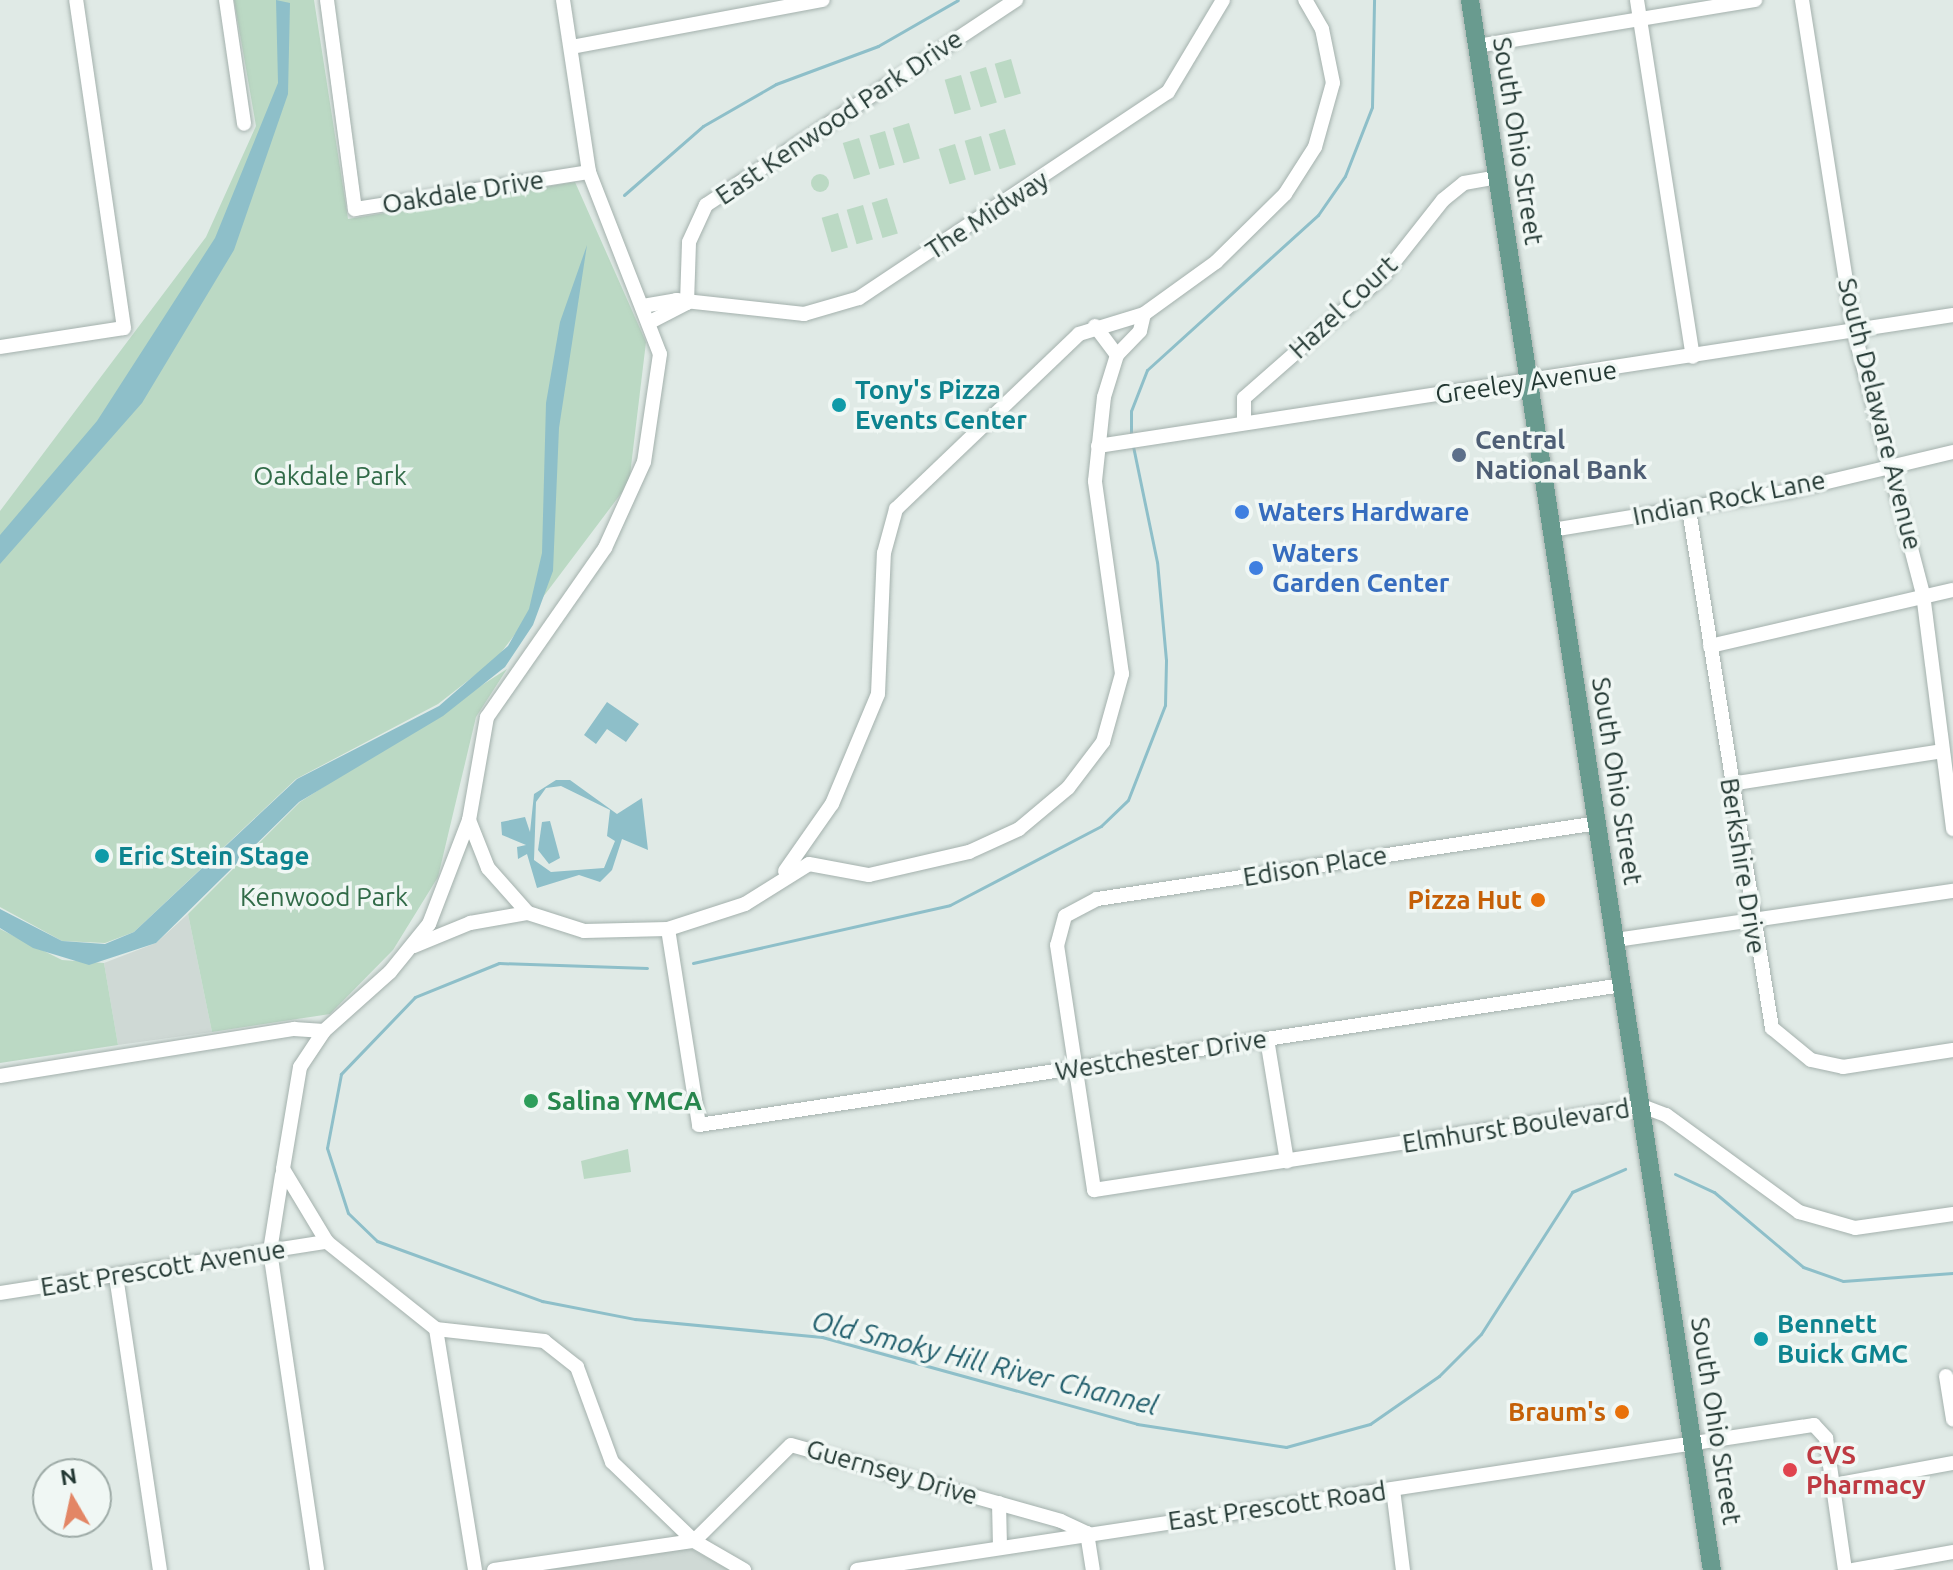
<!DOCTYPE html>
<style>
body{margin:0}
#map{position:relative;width:1953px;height:1570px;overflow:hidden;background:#e0eae6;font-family:Ubuntu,sans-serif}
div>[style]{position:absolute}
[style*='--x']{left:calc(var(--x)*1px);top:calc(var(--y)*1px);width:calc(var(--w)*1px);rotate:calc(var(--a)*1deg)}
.built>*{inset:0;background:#cfd9d5}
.green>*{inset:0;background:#bbd9c4;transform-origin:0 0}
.round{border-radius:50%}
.water>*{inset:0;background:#8ebfc9}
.stream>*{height:3px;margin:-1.5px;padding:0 1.5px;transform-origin:1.5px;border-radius:1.5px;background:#8ebfc9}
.roads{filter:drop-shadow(0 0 2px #a4b1ad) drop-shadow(0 0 2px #a4b1ad)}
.minor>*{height:14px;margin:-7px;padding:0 7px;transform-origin:7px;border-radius:7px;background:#fff}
.major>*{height:18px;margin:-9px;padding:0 9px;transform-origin:9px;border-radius:9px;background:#699b8f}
.dots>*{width:22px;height:22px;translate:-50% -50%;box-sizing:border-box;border:4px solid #f0f7f4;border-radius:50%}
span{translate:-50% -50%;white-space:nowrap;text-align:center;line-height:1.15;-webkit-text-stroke:7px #f0f7f4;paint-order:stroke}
.street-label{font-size:26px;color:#233833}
.culture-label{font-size:26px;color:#0d838f;font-weight:700}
.left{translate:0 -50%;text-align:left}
.service-label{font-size:26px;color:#4e5e75;font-weight:700}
.park-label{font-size:26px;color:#316b48}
.shop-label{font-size:26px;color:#366cbe;font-weight:700}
.food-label{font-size:26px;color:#c56008;font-weight:700}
.right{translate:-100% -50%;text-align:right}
.leisure-label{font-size:26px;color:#27864d;font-weight:700}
.health-label{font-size:26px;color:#be3a42;font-weight:700}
.water-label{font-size:28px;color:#23606e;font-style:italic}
.north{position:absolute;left:32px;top:1458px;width:80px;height:80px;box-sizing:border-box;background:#f0f7f4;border:2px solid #9eaba7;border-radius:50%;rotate:351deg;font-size:22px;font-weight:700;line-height:32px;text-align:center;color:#233833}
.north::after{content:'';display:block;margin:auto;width:28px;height:36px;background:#e38665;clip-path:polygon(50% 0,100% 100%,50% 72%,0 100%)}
</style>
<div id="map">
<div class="built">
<i style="clip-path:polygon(188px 914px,212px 1032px,118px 1045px,104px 963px,156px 943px)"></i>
<i style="clip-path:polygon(690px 1548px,729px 1570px,545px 1570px)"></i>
</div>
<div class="green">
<i style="clip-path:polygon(234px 0,314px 0,348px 219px,575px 182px,646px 342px,629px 483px,497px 658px,438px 704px,296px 779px,134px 932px,105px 943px,62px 941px,0 907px,0 511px,206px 237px,256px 126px)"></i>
<i style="left:1011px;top:59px;width:36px;height:17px;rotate:74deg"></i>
<i style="left:986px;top:67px;width:37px;height:17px;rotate:73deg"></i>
<i style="left:961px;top:75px;width:36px;height:17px;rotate:74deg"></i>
<i style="left:909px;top:123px;width:37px;height:17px;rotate:73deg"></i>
<i style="left:1005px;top:129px;width:37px;height:17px;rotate:73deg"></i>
<i style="left:885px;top:131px;width:35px;height:16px;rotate:74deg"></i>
<i style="left:981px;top:136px;width:36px;height:17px;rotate:74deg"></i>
<i style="left:859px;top:138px;width:38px;height:17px;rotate:73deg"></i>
<i style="left:955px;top:144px;width:37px;height:17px;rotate:73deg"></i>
<i class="round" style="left:811px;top:174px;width:18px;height:18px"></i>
<i style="left:887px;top:198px;width:37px;height:16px;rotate:73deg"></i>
<i style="left:863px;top:205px;width:36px;height:17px;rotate:74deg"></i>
<i style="left:838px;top:213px;width:36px;height:17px;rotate:74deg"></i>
<i style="clip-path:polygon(507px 669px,476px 717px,438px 877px,393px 950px,330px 1014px,212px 1032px,188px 914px,300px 802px)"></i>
<i style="clip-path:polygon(0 929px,62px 960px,104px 963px,118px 1045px,0 1063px)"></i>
<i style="clip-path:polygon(628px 1149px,631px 1172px,584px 1179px,581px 1161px)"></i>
</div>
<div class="water">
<i style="clip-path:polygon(276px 0,290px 3px,288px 94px,234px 250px,142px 403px,0 564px,0 535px,97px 421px,215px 238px,278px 83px)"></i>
<i style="clip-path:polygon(587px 245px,559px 428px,553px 571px,533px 625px,505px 667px,443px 716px,299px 802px,156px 943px,89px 965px,33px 948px,0 928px,0 909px,62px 941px,105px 944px,134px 932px,297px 779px,439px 706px,508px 646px,529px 609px,542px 553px,546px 403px,560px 322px)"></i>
<i style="clip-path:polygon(607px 702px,639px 724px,626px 742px,607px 729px,596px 744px,584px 735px)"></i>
<i style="clip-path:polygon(evenodd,556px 780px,570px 780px,617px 814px,642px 798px,648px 850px,622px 839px,612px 870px,600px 882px,579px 875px,537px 888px,527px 854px,518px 859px,517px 847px,526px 845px,502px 835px,501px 822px,525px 817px,530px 832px,534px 794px,556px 780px,561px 786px,610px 810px,607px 836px,615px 841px,604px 868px,551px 872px,534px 860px,536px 802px,546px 788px,561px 786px)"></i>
<i style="clip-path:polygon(550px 821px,560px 858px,549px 864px,538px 850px,542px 822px)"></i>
</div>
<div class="stream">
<i style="--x:624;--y:195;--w:105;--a:-41.1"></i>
<i style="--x:703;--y:126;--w:84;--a:-29.9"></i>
<i style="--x:776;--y:84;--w:109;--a:-20.4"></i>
<i style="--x:878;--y:46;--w:92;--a:-29.9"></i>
<i style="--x:1131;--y:435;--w:24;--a:-90"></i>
<i style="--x:1131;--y:411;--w:44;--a:-68.7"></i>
<i style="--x:1147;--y:370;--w:231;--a:-42.2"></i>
<i style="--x:1318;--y:215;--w:47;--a:-55.3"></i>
<i style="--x:1345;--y:176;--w:74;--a:-68.6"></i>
<i style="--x:1372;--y:107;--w:107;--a:-88.9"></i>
<i style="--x:693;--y:963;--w:263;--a:-12.7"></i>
<i style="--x:950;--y:905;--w:170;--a:-27.6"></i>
<i style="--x:1101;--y:826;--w:37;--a:-44"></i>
<i style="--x:1128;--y:800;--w:102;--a:-68.7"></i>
<i style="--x:1165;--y:705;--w:45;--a:-88.7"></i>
<i style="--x:1166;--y:660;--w:98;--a:-95.2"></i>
<i style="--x:1157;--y:562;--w:118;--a:-101.7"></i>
<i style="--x:647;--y:968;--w:148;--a:-178.1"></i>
<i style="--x:499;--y:963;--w:91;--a:158"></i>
<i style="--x:415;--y:997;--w:107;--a:133.9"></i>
<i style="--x:341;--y:1074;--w:75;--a:100.7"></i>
<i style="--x:327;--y:1148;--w:68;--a:72.1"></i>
<i style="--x:348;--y:1213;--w:40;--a:44"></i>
<i style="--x:377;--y:1241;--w:176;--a:20"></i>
<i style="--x:542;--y:1301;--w:95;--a:11"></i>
<i style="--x:635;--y:1319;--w:188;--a:5.5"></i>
<i style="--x:822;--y:1337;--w:327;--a:15.4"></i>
<i style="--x:1137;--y:1424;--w:151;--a:8.8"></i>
<i style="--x:1286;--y:1447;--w:87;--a:-15.3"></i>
<i style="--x:1370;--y:1424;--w:84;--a:-34.8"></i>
<i style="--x:1439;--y:1376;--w:59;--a:-45"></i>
<i style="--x:1481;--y:1334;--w:169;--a:-57.3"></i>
<i style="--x:1572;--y:1192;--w:58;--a:-23.5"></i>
<i style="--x:1675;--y:1174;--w:43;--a:24.8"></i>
<i style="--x:1714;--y:1192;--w:116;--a:40.1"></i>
<i style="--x:1803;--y:1267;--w:42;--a:19.3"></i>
<i style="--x:1843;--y:1281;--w:110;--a:-4.2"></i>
</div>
<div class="roads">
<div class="minor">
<i style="--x:226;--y:0;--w:125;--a:81.7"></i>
<i style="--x:327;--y:0;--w:211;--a:82.4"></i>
<i style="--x:355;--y:209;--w:237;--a:-9"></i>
<i style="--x:563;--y:0;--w:174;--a:81.4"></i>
<i style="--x:589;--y:172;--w:195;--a:68.7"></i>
<i style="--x:660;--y:354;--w:109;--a:98.4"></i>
<i style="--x:644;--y:462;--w:94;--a:114.4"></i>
<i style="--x:605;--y:548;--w:206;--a:124.9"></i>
<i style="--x:487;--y:717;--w:105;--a:99.9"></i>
<i style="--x:469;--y:820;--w:111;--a:111"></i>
<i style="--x:429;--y:924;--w:62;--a:129.1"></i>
<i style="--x:390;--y:972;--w:89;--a:138.2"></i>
<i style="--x:324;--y:1031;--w:43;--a:123.7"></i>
<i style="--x:300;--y:1067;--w:103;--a:99.5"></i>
<i style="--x:283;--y:1169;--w:85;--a:58.9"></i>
<i style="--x:327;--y:1242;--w:139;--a:38.6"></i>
<i style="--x:436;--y:1329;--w:109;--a:6.3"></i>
<i style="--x:544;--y:1341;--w:42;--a:38.2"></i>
<i style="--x:577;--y:1367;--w:101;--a:69.8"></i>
<i style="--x:612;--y:1462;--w:114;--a:43.9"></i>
<i style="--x:694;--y:1541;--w:58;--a:30.1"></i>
<i style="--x:1637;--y:0;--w:361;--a:81.1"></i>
<i style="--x:1802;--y:0;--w:335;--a:81.1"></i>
<i style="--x:1854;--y:331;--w:272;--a:75.3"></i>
<i style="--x:1923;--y:594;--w:237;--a:82.7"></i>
<i style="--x:1477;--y:46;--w:282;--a:-9.4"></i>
<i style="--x:571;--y:47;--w:256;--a:-10.6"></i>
<i style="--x:687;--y:303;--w:61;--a:-88.1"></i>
<i style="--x:689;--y:242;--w:41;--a:-65.3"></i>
<i style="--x:706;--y:205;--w:372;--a:-33.5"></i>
<i style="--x:643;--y:306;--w:34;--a:-10"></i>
<i style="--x:676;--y:300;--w:129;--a:6.2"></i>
<i style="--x:804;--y:314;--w:57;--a:-16.2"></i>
<i style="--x:859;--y:298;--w:371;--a:-33.7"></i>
<i style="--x:1168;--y:92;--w:107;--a:-59.1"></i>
<i style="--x:650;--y:322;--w:42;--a:-27.2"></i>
<i style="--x:1095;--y:326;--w:36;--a:53"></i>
<i style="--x:0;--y:347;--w:125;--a:-8.7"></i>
<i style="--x:124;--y:328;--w:331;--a:-98.3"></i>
<i style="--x:1244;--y:422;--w:24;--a:-90"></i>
<i style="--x:1244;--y:398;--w:185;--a:-41.3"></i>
<i style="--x:1383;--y:276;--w:97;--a:-51.7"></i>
<i style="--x:1443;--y:200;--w:27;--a:-39"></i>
<i style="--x:1464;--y:183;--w:34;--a:-10"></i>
<i style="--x:1098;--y:446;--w:865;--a:-8.71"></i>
<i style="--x:1689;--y:510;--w:525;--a:80.9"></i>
<i style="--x:1772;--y:1028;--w:50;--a:39.4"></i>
<i style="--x:1811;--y:1060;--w:33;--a:12"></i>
<i style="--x:1843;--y:1067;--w:111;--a:-8.8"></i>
<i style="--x:1552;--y:530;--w:240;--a:-9.3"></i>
<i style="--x:1789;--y:491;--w:169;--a:-13.4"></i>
<i style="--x:1710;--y:646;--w:249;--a:-13"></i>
<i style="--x:1730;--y:784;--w:215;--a:-8.8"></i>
<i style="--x:469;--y:820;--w:52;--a:68.4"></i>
<i style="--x:488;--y:868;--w:60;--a:48.4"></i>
<i style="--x:1598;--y:823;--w:507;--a:171.37"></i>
<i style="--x:1097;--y:899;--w:36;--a:152"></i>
<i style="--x:1065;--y:916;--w:30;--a:105"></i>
<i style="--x:1057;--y:945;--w:248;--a:81.4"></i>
<i style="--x:1094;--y:1190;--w:554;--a:-8.71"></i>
<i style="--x:1642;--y:1106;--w:26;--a:21"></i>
<i style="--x:1666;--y:1115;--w:165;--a:36.1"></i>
<i style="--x:1799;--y:1212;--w:58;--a:15.9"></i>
<i style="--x:1855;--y:1228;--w:99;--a:-8.1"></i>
<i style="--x:785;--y:871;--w:82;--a:-55"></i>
<i style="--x:832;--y:804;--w:119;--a:-67.3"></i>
<i style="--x:878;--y:694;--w:141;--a:-87.6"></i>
<i style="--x:884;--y:553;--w:46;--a:-74.7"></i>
<i style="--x:896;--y:509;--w:253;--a:-43.7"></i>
<i style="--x:1079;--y:334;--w:68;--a:-17.1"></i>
<i style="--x:668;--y:929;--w:198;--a:81"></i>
<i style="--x:699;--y:1125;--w:935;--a:-8.62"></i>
<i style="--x:1616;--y:940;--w:341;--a:-8.3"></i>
<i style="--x:414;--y:946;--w:61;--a:-22.3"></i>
<i style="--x:470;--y:923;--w:59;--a:-9.8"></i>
<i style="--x:528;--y:913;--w:59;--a:17.8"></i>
<i style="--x:584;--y:931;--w:84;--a:-1.4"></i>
<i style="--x:668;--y:929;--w:81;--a:-18"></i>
<i style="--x:745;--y:904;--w:75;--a:-32"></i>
<i style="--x:809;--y:864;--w:61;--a:10.4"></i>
<i style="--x:869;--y:875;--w:103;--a:-13"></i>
<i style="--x:969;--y:852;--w:55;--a:-24.7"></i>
<i style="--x:1019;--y:829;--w:64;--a:-39.9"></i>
<i style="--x:1068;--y:788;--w:58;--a:-52.7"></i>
<i style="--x:1103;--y:742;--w:71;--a:-74.4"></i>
<i style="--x:1122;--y:674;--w:195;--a:-98"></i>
<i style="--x:1095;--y:481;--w:84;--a:-83.9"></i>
<i style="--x:1104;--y:397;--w:44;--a:-72.8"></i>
<i style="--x:1117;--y:355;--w:33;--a:-46"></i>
<i style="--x:1140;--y:331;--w:17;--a:-77"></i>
<i style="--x:1144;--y:314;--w:89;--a:-35.8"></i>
<i style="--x:1216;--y:262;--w:97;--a:-44.6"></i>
<i style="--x:1285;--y:194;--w:56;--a:-57.4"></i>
<i style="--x:1315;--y:147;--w:66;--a:-74.3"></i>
<i style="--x:1333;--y:83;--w:55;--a:-101.5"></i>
<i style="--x:1322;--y:29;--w:34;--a:-120"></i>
<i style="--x:1267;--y:1039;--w:124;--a:80.7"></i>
<i style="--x:0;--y:1076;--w:298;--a:-9.1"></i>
<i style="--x:294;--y:1029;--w:30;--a:4"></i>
<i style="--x:282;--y:1175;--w:77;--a:99"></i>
<i style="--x:270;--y:1251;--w:322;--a:81.6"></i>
<i style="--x:116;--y:1276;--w:297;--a:81.5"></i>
<i style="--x:0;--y:1293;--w:331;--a:-8.9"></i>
<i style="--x:436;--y:1329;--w:244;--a:80.8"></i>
<i style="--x:1946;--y:1376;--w:44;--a:80.8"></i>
<i style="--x:1833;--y:1485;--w:122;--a:-10.4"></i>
<i style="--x:1393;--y:1489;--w:82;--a:83"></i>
<i style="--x:999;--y:1503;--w:44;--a:88.7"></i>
<i style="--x:494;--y:1570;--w:202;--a:-8.3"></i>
<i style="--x:694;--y:1541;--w:136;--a:-44.7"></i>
<i style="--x:791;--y:1445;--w:280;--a:15.7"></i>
<i style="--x:1061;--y:1521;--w:29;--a:25"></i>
<i style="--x:1087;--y:1533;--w:37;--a:81"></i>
<i style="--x:857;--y:1570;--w:968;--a:-8.62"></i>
<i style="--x:1814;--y:1425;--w:18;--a:47"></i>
<i style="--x:1826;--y:1438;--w:133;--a:81.8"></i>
<i style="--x:1853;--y:1570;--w:102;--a:-10.2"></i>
</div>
<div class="major">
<i style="--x:1470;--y:0;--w:1589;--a:81.24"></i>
</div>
</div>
<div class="dots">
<i style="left:839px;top:405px;background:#0f9aa8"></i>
<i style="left:1459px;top:455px;background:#5c6f8a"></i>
<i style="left:1242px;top:512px;background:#3f7fe0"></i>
<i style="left:1256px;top:568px;background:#3f7fe0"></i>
<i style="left:102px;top:856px;background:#0f9aa8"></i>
<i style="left:1538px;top:900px;background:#e8710a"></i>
<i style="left:531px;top:1101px;background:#2e9e5b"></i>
<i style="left:1761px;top:1339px;background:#0f9aa8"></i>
<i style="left:1622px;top:1412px;background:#e8710a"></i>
<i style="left:1790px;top:1470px;background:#e0444e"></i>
</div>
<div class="street-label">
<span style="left:839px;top:117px;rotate:-34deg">East Kenwood Park Drive</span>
<span style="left:1518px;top:141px;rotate:81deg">South Ohio Street</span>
<span style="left:463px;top:192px;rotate:-9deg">Oakdale Drive</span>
<span style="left:987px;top:215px;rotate:-33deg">The Midway</span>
<span style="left:1343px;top:307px;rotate:-43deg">Hazel Court</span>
<span style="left:1526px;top:382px;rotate:-8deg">Greeley Avenue</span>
<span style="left:1880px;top:414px;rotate:76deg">South Delaware Avenue</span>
<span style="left:1729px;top:498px;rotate:-11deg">Indian Rock Lane</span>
<span style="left:1617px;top:781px;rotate:81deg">South Ohio Street</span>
<span style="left:1315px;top:866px;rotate:-9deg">Edison Place</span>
<span style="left:1743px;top:866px;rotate:81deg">Berkshire Drive</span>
<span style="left:1161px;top:1055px;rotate:-9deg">Westchester Drive</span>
<span style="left:1516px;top:1126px;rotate:-9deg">Elmhurst Boulevard</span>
<span style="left:163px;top:1268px;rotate:-9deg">East Prescott Avenue</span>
<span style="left:1716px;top:1421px;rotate:81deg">South Ohio Street</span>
<span style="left:892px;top:1472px;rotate:16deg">Guernsey Drive</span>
<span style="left:1277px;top:1506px;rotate:-8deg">East Prescott Road</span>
</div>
<div class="culture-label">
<span class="left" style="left:855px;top:405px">Tony's Pizza<br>Events Center</span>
<span class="left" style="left:118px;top:856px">Eric Stein Stage</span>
<span class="left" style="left:1777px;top:1339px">Bennett<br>Buick GMC</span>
</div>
<div class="service-label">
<span class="left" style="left:1475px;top:455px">Central<br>National Bank</span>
</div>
<div class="park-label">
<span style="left:330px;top:476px">Oakdale Park</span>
<span style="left:324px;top:897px">Kenwood Park</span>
</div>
<div class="shop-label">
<span class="left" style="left:1258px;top:512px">Waters Hardware</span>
<span class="left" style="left:1272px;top:568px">Waters<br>Garden Center</span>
</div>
<div class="food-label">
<span class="right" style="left:1522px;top:900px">Pizza Hut</span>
<span class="right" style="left:1606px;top:1412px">Braum's</span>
</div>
<div class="leisure-label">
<span class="left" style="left:547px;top:1101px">Salina YMCA</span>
</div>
<div class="health-label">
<span class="left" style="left:1806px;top:1470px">CVS<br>Pharmacy</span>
</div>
<div class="water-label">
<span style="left:985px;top:1363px;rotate:14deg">Old Smoky Hill River Channel</span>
</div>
<div class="north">N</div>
</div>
